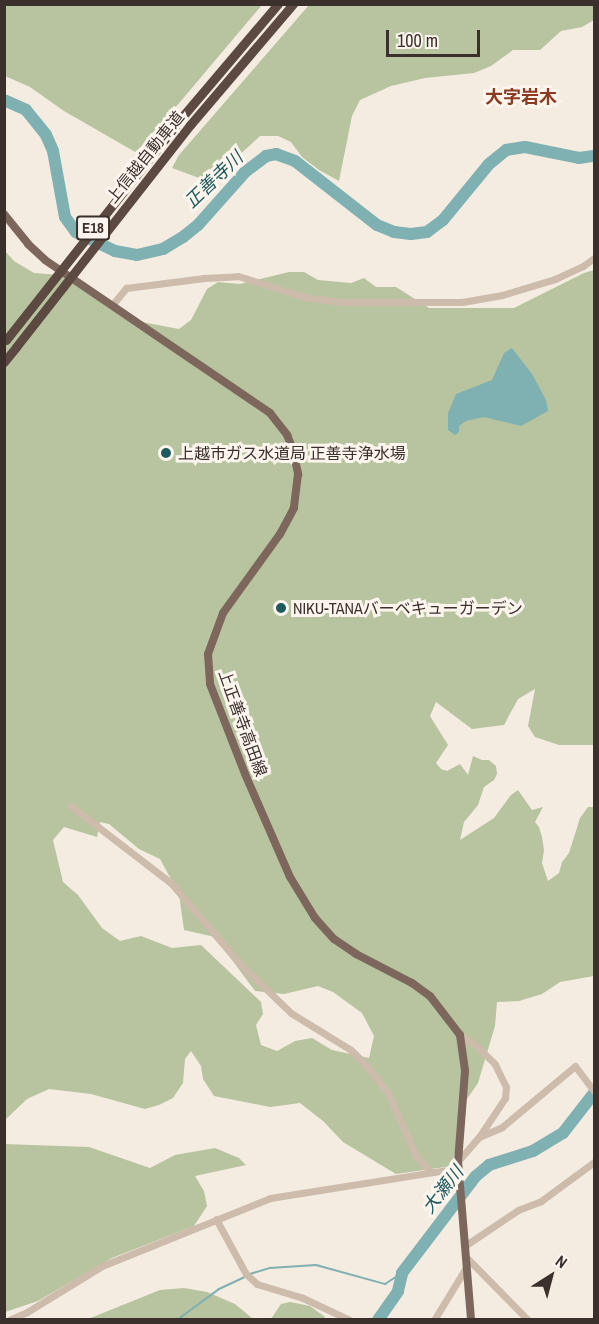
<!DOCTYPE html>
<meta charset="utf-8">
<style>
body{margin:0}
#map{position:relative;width:599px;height:1324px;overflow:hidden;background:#f4ebe1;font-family:"Archivo Narrow","Noto Sans JP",sans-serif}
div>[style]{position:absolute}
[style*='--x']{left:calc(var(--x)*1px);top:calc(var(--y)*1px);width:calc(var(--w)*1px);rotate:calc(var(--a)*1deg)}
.green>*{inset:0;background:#b8c4a0}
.water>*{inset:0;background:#7fb0b2}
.stream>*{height:2px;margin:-1px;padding:0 1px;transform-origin:1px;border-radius:1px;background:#7fb0b2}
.river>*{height:12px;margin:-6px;padding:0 6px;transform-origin:6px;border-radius:6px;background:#7fb0b2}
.minor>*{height:7px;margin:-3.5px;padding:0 3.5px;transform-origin:3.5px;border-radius:3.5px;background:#cdbbac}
.major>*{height:8px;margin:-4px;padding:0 4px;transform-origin:4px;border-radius:4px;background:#7d675c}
.highway>*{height:9px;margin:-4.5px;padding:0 4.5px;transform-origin:4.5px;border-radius:4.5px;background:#5c4a42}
.highway-bridge>*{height:9px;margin:-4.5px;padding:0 4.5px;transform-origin:4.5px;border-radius:4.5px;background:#5c4a42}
.dots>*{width:16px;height:16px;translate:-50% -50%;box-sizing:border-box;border:3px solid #fbf5ee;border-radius:50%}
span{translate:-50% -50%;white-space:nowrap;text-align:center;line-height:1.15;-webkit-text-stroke:6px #fbf5ee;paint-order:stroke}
.shield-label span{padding:2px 4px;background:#fbf5ee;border:2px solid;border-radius:4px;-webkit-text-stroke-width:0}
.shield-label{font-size:15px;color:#3b302b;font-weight:700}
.street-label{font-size:16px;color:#3b302b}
.poi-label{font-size:16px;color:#3b302b}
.left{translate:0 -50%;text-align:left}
.neighbourhood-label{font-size:18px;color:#8c3b22;font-weight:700}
.water-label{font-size:18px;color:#1f5a5e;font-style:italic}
.frame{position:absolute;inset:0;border:6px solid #3b302b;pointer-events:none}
.north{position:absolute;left:521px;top:1246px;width:60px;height:60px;-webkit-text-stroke:4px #fbf5ee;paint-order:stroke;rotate:36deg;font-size:16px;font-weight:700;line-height:24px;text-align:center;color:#3b302b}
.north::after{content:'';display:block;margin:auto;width:21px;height:27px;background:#3b302b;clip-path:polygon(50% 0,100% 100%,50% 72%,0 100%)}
.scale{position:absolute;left:386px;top:30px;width:94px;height:27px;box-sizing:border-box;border:3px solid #3b302b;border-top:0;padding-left:8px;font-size:18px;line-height:21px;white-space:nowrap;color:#3b302b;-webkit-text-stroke:4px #fbf5ee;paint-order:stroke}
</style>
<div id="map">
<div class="green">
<i style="clip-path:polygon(4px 5px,5px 4px,262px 5px,137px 153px,64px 111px,30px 87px,5px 76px)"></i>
<i style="clip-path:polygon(309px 5px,594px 5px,594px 20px,582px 27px,561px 31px,540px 50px,513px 50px,491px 66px,474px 73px,425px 78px,391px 86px,360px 100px,352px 116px,339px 181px,319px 170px,302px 157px,291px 142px,278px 136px,260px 136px,210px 182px,172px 168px,179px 155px)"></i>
<i style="clip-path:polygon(evenodd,5px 251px,14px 261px,34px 273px,60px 275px,142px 322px,179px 329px,191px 320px,207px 289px,218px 282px,240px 284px,289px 272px,304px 272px,318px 280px,351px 283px,364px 278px,376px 287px,396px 287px,429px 308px,514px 308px,584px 273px,594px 270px,594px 745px,559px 745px,535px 737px,528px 726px,535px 689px,518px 699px,504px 725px,472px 729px,436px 702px,430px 716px,448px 745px,436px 763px,441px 769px,447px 771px,460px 764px,468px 775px,473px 756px,482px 760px,489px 760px,496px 766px,497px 774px,494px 780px,484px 787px,478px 805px,464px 822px,460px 840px,494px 818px,511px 795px,518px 790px,532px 810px,543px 807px,535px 822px,539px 827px,542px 837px,544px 850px,542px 863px,548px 881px,559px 873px,562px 862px,569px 853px,580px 818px,588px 807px,594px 807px,594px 976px,560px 982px,542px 994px,519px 1001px,497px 1002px,495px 1026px,478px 1083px,467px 1099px,452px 1166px,396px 1174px,343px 1142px,323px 1121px,300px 1103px,270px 1107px,214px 1096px,203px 1079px,201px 1066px,191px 1051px,185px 1059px,183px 1083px,173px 1098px,159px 1105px,145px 1109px,91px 1094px,49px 1089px,27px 1099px,5px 1120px,5px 251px,100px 822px,109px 824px,139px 849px,160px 859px,179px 894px,184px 930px,215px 937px,255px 991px,284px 994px,318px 986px,333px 992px,362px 1013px,374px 1036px,369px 1058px,332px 1050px,312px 1038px,295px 1041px,277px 1051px,261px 1045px,256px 1025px,263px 1014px,261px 1002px,201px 945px,172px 948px,141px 936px,120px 941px,102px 928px,78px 895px,63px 882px,53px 840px,64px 827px,97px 837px,100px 822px)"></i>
<i style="clip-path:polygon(4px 1144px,89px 1147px,150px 1168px,175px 1155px,215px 1148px,239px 1158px,246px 1165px,195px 1176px,204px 1191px,207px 1206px,194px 1226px,112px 1258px,38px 1301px,5px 1312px)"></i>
<i style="clip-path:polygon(184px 1288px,207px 1292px,235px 1304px,253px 1319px,88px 1319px,160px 1290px)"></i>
<i style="clip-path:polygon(290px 1302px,310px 1306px,325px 1317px,323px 1320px,271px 1319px,281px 1304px)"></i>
</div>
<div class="water">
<i style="clip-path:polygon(512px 348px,532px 374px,546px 400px,548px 411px,521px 426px,484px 417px,466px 421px,459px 426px,459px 432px,455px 435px,448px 430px,448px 413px,456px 394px,492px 380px,504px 353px)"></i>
</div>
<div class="stream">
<i style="--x:250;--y:1274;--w:21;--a:-17"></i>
<i style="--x:270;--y:1268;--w:46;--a:-3.7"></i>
<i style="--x:316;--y:1265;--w:72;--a:15.4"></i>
<i style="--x:385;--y:1284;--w:20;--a:-33"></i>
<i style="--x:177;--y:1320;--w:52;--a:-36.4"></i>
<i style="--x:219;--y:1289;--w:29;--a:-25"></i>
</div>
<div class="river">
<i style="--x:4;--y:100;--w:24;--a:24"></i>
<i style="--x:26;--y:110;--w:32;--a:51"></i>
<i style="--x:46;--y:135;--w:17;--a:66"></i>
<i style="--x:53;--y:151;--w:67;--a:79.7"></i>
<i style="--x:65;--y:217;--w:19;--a:54"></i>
<i style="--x:76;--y:232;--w:43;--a:26"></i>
<i style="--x:115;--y:251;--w:22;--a:10"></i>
<i style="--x:137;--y:255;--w:27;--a:-13"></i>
<i style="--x:163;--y:249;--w:23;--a:-31"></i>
<i style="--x:183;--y:237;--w:19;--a:-39"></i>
<i style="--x:198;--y:225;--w:71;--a:-48.4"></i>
<i style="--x:245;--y:172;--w:26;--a:-37"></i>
<i style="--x:266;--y:156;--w:10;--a:-11"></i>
<i style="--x:276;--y:154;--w:20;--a:20"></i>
<i style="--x:295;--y:161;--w:104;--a:38"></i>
<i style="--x:377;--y:225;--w:18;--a:22"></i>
<i style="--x:394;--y:232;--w:17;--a:7"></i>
<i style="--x:411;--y:234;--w:16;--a:-7"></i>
<i style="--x:427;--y:232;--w:20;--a:-37"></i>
<i style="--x:443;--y:220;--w:72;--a:-50.6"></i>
<i style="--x:489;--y:164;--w:22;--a:-39"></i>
<i style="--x:506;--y:150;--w:19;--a:-9"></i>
<i style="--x:525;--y:147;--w:55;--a:11.5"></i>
<i style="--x:579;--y:158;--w:15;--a:-8"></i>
<i style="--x:378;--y:1320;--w:35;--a:-55"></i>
<i style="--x:398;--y:1291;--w:18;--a:-77"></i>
<i style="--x:402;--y:1273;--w:122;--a:-52.7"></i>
<i style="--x:476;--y:1176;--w:17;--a:-40"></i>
<i style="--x:489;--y:1165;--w:46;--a:-17.7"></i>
<i style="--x:533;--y:1151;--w:35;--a:-31"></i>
<i style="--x:563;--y:1133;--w:51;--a:-52.2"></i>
</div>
<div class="minor">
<i style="--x:113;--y:304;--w:21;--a:-51"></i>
<i style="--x:126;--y:288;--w:79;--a:-7.3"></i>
<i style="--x:204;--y:278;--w:34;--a:-3"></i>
<i style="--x:238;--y:276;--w:70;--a:17.4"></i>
<i style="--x:305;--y:297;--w:36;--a:8"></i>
<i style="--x:341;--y:302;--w:121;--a:0"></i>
<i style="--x:462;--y:302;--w:41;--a:-9.9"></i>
<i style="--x:502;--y:295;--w:55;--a:-16.8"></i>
<i style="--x:555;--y:279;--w:31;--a:-25"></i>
<i style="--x:583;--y:266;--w:14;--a:-36"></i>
<i style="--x:71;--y:806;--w:126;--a:37.6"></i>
<i style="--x:171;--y:883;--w:108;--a:49.5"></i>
<i style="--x:241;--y:965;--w:69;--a:43.8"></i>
<i style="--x:291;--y:1013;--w:70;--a:31.7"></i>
<i style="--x:351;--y:1050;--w:21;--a:45"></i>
<i style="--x:366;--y:1065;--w:36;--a:52"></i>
<i style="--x:388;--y:1093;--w:69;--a:66"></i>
<i style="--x:416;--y:1156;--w:22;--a:47"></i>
<i style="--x:479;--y:1137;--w:25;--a:-23"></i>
<i style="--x:502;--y:1127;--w:95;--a:-39.9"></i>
<i style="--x:575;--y:1066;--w:31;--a:53"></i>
<i style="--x:458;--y:1161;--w:32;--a:-49"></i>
<i style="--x:479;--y:1137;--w:47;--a:-56.3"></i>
<i style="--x:505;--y:1098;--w:11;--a:-85"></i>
<i style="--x:506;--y:1087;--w:25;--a:-116"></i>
<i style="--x:495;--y:1064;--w:28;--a:-136"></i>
<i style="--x:475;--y:1045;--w:18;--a:-146"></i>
<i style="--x:216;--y:1219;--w:63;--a:61.4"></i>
<i style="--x:246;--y:1274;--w:15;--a:42"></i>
<i style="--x:257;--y:1284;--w:48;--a:16.9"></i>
<i style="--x:303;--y:1298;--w:52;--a:25.1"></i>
<i style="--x:466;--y:1245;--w:63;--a:-33.9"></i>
<i style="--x:518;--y:1210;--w:25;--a:-21"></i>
<i style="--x:541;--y:1201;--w:66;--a:-36.3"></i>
<i style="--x:468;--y:1259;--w:86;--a:45.5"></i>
<i style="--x:9;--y:1320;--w:20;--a:-24"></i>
<i style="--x:27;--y:1312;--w:88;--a:-31.5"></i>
<i style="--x:102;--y:1266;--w:181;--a:-22"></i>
<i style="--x:270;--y:1198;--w:191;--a:-9"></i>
<i style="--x:434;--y:1320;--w:63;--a:-58.6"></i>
</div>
<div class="major">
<i style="--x:4;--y:214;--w:38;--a:51"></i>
<i style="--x:28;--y:244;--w:23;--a:43"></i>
<i style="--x:45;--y:260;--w:272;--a:34.2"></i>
<i style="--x:270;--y:413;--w:28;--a:52"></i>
<i style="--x:287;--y:435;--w:13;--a:67"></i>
<i style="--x:292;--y:447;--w:28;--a:77"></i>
<i style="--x:298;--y:474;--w:34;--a:97"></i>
<i style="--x:294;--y:508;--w:30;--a:118"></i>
<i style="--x:280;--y:534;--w:97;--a:125.8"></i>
<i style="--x:223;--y:613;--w:44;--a:110.1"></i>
<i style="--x:208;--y:654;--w:30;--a:86"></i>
<i style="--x:210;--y:684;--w:97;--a:68.7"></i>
<i style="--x:245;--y:774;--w:112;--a:66.4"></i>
<i style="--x:290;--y:877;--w:48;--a:58.6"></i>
<i style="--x:315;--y:918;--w:28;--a:48"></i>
<i style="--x:334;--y:939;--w:27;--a:34"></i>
<i style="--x:356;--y:954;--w:63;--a:27.4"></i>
<i style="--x:412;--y:983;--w:22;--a:36"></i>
<i style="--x:430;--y:996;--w:49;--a:52.4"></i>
<i style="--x:460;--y:1035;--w:36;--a:82"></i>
<i style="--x:465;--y:1071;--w:90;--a:94.4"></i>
<i style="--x:458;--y:1161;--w:160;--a:85.3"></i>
</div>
<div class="highway">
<i style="--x:182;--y:117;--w:148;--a:-49.7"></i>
<i style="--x:190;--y:125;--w:159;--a:-49.6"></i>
<i style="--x:4;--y:362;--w:19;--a:-51"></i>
</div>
<div class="highway-bridge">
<i style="--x:6;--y:340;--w:284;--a:-51.7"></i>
<i style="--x:16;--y:347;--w:282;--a:-51.9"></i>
</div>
<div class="dots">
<i style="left:166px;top:453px;background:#1f5a5e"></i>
<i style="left:281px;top:608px;background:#1f5a5e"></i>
</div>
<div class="shield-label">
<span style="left:93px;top:228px">E18</span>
</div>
<div class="street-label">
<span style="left:145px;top:157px;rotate:-51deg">上信越自動車道</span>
<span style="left:243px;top:723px;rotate:70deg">上正善寺高田線</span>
</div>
<div class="poi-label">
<span class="left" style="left:178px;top:453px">上越市ガス水道局 正善寺浄水場</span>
<span class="left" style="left:293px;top:608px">NIKU-TANAバーベキューガーデン</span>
</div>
<div class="neighbourhood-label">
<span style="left:521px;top:97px">大字岩木</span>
</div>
<div class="water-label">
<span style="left:214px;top:180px;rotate:-44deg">正善寺川</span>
<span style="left:443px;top:1190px;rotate:-52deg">大瀬川</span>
</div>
<div class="frame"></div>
<div class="north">N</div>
<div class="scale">100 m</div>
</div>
